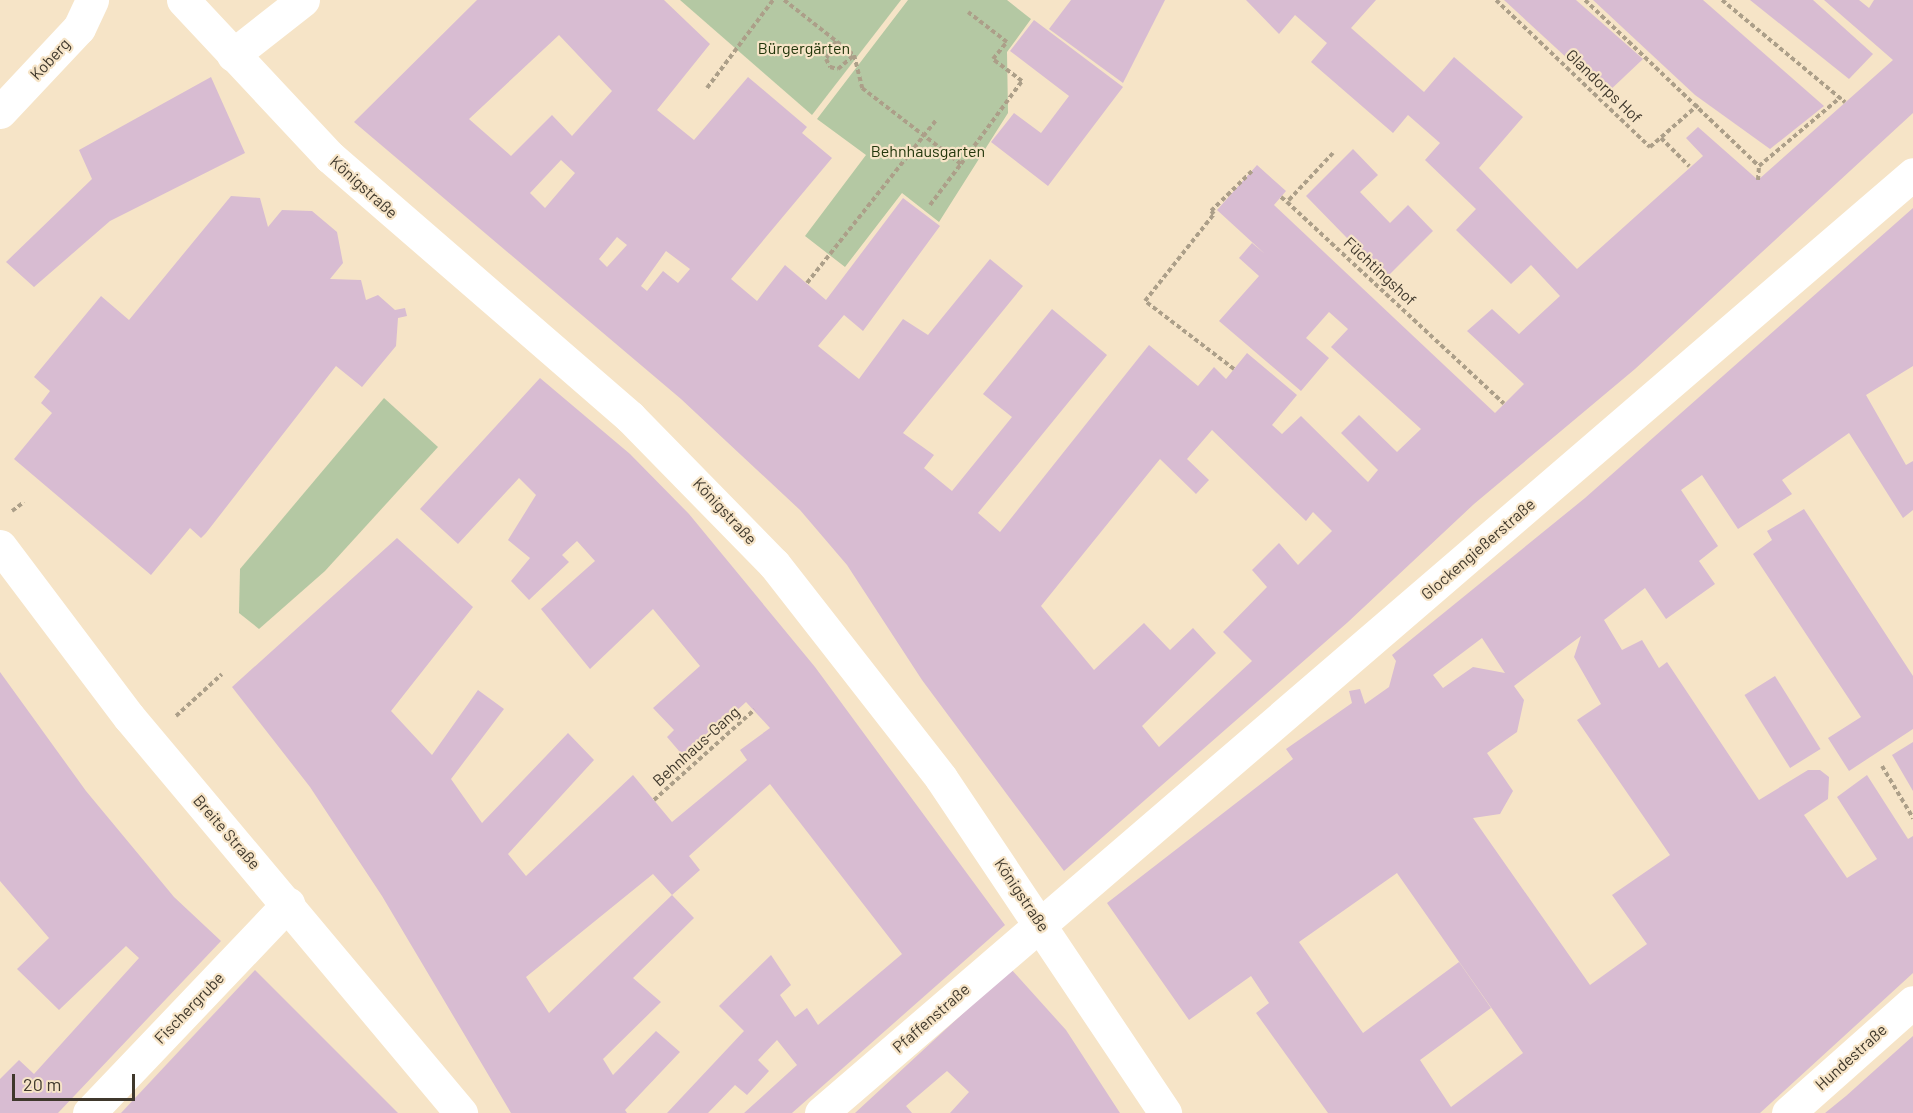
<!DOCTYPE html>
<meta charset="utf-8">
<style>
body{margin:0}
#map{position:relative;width:1913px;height:1113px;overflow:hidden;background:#f6e4c7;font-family:Barlow,sans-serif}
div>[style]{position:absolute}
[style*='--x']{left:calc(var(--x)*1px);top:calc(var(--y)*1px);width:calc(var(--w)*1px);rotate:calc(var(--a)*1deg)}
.green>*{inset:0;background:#b4c8a3}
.building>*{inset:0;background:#d8bcd2;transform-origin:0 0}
.path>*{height:4px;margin-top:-2px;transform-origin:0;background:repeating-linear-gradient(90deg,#ac9f89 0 4.5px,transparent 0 7.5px)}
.minor>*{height:33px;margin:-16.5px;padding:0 16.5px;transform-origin:16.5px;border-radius:16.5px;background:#fff}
span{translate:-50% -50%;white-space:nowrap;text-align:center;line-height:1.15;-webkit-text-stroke:4.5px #f6e4c7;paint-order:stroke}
.park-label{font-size:16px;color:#22360b}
.street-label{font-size:16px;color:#3f382c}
.scale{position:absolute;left:12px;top:1074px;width:123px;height:27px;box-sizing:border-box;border:3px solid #3f382c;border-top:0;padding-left:8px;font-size:18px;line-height:21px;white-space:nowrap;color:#3f382c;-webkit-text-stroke:4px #f6e4c7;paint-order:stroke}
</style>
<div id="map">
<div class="green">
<i style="clip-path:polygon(680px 0,901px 0,812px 115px)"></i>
<i style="clip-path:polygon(908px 0,1007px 0,1031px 19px,1007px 52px,1008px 113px,939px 222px,902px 193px,845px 267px,805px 236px,927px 74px,866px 155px,817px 119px)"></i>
<i style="clip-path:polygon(384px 398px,438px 447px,325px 571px,259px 629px,239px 613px,240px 569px)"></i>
</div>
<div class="building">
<i style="clip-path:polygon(evenodd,477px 0,664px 0,710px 44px,657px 110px,694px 140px,748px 77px,807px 127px,802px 133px,832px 158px,731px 279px,757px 301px,785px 265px,826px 300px,903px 198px,940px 226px,863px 331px,844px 315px,818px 346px,859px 379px,903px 319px,928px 335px,990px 259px,1023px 286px,903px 433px,934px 455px,924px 468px,952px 491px,1012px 417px,983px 394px,1052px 309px,1107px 355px,978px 513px,1000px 532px,1149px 345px,1198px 386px,1214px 367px,1226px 379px,1247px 353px,1297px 395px,1272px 425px,1282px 434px,1301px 416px,1368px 482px,1378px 470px,1341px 433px,1359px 415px,1397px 452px,1421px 429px,1331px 347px,1348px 329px,1329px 312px,1306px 338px,1329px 358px,1301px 391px,1219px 321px,1259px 276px,1239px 258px,1252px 243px,1265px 254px,1217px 210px,1257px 165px,1286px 191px,1274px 205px,1495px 413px,1524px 384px,1467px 331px,1492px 309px,1519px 334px,1560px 296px,1531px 265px,1511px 284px,1456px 230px,1476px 209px,1425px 160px,1440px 143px,1408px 115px,1393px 133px,1311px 62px,1327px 43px,1295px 15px,1279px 34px,1246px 0,1376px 0,1351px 28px,1424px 92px,1454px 57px,1523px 117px,1479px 168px,1577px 269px,1703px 156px,1686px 138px,1698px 127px,1758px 180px,1893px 60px,1824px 0,1859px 0,1869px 8px,1874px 0,1913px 0,1913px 113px,1635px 369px,1474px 504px,1348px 622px,1064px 871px,922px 680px,847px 565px,800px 510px,681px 399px,354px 122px,477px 0,559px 35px,612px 91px,572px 136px,552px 115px,511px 156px,469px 119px,559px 35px,477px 0,561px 160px,575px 173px,545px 208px,530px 193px,561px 160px,477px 0,617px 237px,627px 245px,607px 267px,599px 259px,617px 237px,477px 0,666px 251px,690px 269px,678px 283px,663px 271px,647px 291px,641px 286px,666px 251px,477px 0,1212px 430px,1306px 521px,1313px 512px,1332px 531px,1298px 565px,1279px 543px,1252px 570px,1267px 587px,1223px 632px,1252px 661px,1159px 747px,1142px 726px,1216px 653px,1193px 628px,1170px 650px,1144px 623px,1094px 670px,1041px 606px,1160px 459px,1196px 494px,1209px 480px,1187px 459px,1212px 430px)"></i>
<i style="clip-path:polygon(1071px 0,1165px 0,1123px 83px,1049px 29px)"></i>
<i style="clip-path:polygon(1504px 0,1576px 0,1643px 59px,1606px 94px)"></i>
<i style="clip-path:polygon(1593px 0,1703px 0,1824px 106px,1770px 149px,1695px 95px)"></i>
<i style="clip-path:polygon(1750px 0,1813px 0,1873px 54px,1849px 79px)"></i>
<i style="clip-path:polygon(1034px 20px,1123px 87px,1048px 186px,991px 142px,1014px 113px,1041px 133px,1069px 96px,1010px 51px)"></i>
<i style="clip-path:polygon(211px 77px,245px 153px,110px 221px,34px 287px,6px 262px,92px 179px,79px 150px)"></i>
<i style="clip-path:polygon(1353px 149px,1378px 175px,1360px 192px,1390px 223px,1408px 205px,1433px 231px,1386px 278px,1306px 196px)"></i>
<i style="clip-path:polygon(231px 196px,260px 198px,268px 227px,282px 210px,312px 211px,337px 232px,343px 263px,330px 279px,361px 280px,366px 300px,378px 295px,395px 310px,405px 308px,407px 316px,398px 318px,396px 346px,362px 387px,336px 366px,206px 533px,201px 538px,190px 528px,151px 575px,14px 459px,52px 413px,41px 403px,50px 391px,34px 377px,101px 296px,129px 320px)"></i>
<i style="clip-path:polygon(evenodd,1913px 208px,1913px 366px,1866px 395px,1906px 465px,1913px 461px,1913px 510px,1903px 518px,1849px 433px,1782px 480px,1792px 494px,1738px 529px,1702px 475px,1681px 490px,1718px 546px,1699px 561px,1715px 584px,1666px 619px,1645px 588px,1604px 620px,1622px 650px,1642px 640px,1659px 668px,1667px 662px,1759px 800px,1808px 770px,1820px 770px,1829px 777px,1828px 799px,1804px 815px,1847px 878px,1877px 859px,1837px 797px,1867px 775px,1908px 839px,1913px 836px,1913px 973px,1760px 1113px,1328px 1113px,1256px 1013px,1269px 1003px,1251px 976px,1189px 1020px,1107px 903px,1293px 759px,1286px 749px,1352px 703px,1349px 691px,1360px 689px,1365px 704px,1389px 687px,1396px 661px,1392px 655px,1585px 498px,1913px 208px,1581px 636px,1574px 657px,1601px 704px,1577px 720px,1670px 855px,1612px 895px,1647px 944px,1590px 985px,1473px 818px,1500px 814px,1513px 791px,1487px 753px,1517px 732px,1524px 700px,1514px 686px,1581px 636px,1913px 208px,1482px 638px,1505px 673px,1473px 667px,1443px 688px,1433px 675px,1482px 638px,1913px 208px,1397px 873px,1523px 1053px,1451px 1107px,1420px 1060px,1491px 1008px,1459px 962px,1363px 1033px,1299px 942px,1397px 873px)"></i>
<i style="clip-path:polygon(540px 378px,630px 454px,689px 514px,815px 667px,1005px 925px,792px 1113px,744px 1113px,797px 1065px,777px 1040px,758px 1060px,769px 1071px,747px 1095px,735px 1085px,708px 1113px,667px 1113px,744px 1031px,719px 1006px,771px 955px,791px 985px,780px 995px,795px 1017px,807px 1008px,818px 1025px,902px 954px,770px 784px,689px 856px,700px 870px,672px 895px,653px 874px,526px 977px,549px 1013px,672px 895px,694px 918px,633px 978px,661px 1002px,603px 1059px,613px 1075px,656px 1031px,680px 1052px,625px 1110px,627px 1113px,511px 1113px,382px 896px,310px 787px,232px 687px,397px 538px,473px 607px,391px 711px,432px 755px,478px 690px,504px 709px,451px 779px,482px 823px,568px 733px,594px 760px,508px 854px,526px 876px,633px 775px,672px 822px,747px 760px,740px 750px,770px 728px,746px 702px,685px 758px,667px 737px,674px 730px,653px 708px,700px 666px,653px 609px,590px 669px,541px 609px,595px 561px,577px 541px,562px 555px,569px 562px,529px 600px,511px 581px,530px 558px,508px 540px,536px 495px,519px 478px,458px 544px,420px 509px)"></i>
<i style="clip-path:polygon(1804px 509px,1913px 676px,1913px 729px,1849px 771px,1828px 738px,1861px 717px,1753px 554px,1772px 540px,1767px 531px)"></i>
<i style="clip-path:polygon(0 672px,86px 791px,174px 897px,221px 941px,58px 1113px,0 1113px,0 1079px,19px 1060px,34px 1074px,139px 958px,126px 946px,59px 1010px,17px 969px,49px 938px,0 881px)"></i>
<i style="left:1775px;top:676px;width:86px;height:36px;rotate:58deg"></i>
<i style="clip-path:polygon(1913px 742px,1913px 791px,1892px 755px)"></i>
<i style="clip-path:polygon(1011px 969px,1066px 1030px,1120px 1113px,950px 1113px,969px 1092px,947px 1071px,906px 1106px,912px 1113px,855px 1113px)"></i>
<i style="clip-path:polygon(255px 970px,398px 1113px,121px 1113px)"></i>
<i style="clip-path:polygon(1913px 1036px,1913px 1113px,1825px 1113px,1846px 1096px)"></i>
</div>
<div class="path">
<i style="--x:784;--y:0;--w:89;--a:38.2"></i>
<i style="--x:1496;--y:0;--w:213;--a:43.7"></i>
<i style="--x:1650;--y:147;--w:64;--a:-41.2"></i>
<i style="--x:1585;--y:0;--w:240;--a:43.7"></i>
<i style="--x:1759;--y:166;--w:107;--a:-40.1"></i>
<i style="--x:1722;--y:0;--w:160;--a:39.7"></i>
<i style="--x:836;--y:41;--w:21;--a:119"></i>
<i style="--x:826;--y:59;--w:9;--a:63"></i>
<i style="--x:830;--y:67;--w:8;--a:14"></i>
<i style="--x:838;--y:69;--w:21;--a:-41"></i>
<i style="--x:854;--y:55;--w:34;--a:76"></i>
<i style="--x:862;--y:88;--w:125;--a:37.5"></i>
<i style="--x:961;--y:164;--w:103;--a:-53.7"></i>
<i style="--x:1022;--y:81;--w:36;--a:-143"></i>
<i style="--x:993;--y:59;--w:22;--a:-51"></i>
<i style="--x:1007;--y:42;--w:49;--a:-142.4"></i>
<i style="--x:707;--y:88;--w:110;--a:-53.1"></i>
<i style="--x:1661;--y:138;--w:40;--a:45"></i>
<i style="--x:1333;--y:153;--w:67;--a:133.2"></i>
<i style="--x:1287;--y:202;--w:296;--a:42.9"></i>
<i style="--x:1758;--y:180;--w:14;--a:-86"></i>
<i style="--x:1281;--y:197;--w:8;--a:40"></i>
<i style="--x:930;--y:205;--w:51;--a:-52.9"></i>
<i style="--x:807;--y:283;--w:209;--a:-51.6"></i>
<i style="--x:1234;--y:369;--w:112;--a:-142.6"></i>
<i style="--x:1145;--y:301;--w:111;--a:-51.6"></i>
<i style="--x:1214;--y:214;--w:4;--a:-135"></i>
<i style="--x:1211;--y:211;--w:57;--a:-44.3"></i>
<i style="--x:12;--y:511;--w:15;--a:-37"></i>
<i style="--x:176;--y:716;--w:62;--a:-42.4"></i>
<i style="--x:1882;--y:766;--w:61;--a:59.2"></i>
<i style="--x:654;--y:800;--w:135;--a:-42"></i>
</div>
<div class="minor">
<i style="--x:183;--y:0;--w:215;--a:46.9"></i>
<i style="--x:330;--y:157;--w:397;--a:40.9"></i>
<i style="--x:630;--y:417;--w:206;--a:45.6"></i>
<i style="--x:774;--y:564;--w:271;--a:52"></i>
<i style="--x:941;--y:778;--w:403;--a:56.2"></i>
<i style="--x:233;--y:55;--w:89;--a:-38.2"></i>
<i style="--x:0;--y:112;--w:115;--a:-46.8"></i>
<i style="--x:79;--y:28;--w:31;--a:-65"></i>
<i style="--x:0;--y:546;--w:214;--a:53"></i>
<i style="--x:129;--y:717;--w:517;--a:50.02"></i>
<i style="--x:89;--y:1113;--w:289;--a:-46.4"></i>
<i style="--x:821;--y:1113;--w:1440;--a:-40.69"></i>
<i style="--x:1788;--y:1113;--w:167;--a:-41.6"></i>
</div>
<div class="park-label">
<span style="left:804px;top:48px">Bürgergärten</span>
<span style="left:928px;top:151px">Behnhausgarten</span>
</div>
<div class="street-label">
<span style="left:50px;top:59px;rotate:-47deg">Koberg</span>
<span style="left:1604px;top:86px;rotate:44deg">Glandorps Hof</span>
<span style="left:364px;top:187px;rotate:42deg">Königstraße</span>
<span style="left:1380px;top:271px;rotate:43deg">Füchtingshof</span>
<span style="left:725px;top:511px;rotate:47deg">Königstraße</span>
<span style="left:1478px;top:549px;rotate:-41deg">Glockengießerstraße</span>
<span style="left:696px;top:746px;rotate:-42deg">Behnhaus-Gang</span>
<span style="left:227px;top:832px;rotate:49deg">Breite Straße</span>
<span style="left:1022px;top:895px;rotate:56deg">Königstraße</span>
<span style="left:189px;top:1008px;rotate:-46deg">Fischergrube</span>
<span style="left:931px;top:1018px;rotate:-41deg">Pfaffenstraße</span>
<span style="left:1851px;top:1057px;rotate:-42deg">Hundestraße</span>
</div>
<div class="scale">20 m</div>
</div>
